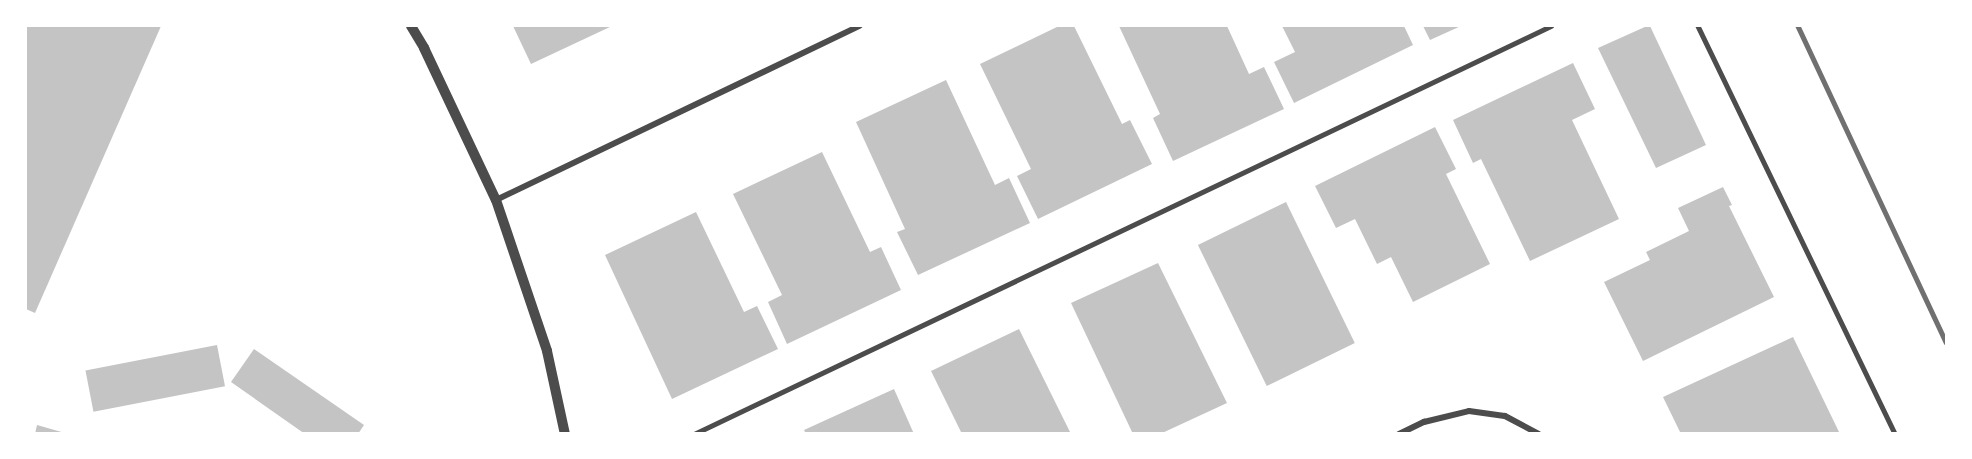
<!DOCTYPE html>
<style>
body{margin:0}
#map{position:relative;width:1972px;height:459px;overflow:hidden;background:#fff;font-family:"Asap Condensed",sans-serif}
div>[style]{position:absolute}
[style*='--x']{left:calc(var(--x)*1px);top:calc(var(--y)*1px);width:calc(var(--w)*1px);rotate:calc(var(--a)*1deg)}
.building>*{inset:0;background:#c4c4c4;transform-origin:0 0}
.service>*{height:4.5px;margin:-2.25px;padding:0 2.25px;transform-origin:2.25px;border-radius:2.25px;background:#4c4c4c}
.minor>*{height:6px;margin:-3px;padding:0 3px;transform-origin:3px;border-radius:3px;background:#4c4c4c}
.tertiary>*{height:10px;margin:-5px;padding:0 5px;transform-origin:5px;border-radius:5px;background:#4c4c4c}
.rail>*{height:4.5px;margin:-2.25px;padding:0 2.25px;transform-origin:2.25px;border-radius:2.25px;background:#707070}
span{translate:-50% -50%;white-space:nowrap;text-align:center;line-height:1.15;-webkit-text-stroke:4.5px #fff;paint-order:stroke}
.frame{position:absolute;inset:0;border:27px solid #fff;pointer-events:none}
</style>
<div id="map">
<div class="building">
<i style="clip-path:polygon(26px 26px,161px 26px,35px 313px,26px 309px)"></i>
<i style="clip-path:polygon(513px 26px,612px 26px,531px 64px)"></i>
<i style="clip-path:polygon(1059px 26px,1074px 26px,1122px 124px,1130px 120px,1152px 164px,1038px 219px,1017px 176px,1031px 169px,980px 64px)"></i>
<i style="clip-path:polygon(1119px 26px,1227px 26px,1249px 74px,1264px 67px,1284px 109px,1173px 161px,1153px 118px,1160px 114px)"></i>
<i style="clip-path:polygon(1282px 26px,1404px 26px,1413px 45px,1294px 103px,1274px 62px,1295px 52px)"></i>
<i style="clip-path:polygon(1423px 26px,1461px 26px,1430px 40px)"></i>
<i style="clip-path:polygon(1647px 26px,1650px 26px,1706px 145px,1656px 168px,1598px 48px)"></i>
<i style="clip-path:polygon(1573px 63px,1595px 109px,1572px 120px,1619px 219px,1530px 261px,1481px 159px,1473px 163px,1453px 120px)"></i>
<i style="clip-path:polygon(946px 80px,995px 185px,1009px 178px,1030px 223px,918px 275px,897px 232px,905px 229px,856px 122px)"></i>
<i style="clip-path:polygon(1435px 127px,1456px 169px,1446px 174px,1490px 264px,1413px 302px,1391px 257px,1377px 264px,1355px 219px,1336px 228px,1315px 186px)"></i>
<i style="clip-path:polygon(822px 152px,870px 252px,881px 247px,901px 290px,787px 344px,768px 302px,782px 295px,733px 194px)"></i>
<i style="clip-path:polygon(1723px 187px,1732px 205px,1729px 206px,1774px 297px,1643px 361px,1604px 282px,1650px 260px,1646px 252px,1689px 231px,1678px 208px)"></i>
<i style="left:1286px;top:202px;width:157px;height:98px;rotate:64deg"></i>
<i style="clip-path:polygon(696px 212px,744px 312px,757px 306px,778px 349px,672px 399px,605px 255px)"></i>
<i style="clip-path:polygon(1158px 263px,1227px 403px,1160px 434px,1133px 434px,1071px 303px)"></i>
<i style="clip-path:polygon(1019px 329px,1071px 434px,962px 434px,931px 371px)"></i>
<i style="clip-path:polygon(1793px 337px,1840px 434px,1681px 434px,1663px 397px)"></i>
<i style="left:217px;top:345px;width:42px;height:134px;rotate:79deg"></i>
<i style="clip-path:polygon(254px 349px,364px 425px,358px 434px,305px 434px,231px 382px)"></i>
<i style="clip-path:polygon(894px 389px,914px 434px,806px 434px,804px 430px)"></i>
<i style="clip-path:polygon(37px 425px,65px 433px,65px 434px,35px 434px)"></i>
</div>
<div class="service">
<i style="--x:1698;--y:26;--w:453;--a:64.2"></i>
<i style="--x:694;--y:434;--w:949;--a:-25.46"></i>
</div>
<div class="minor">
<i style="--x:496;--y:200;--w:403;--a:-25.6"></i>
<i style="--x:1399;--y:434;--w:28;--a:-26"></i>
<i style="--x:1424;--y:422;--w:46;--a:-13.7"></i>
<i style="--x:1469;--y:411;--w:36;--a:8"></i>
<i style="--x:1505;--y:416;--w:38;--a:28"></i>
</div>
<div class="tertiary">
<i style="--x:411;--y:26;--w:26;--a:59"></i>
<i style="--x:424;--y:48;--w:168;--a:64.7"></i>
<i style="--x:496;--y:200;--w:159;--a:71.3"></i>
<i style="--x:547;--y:351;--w:85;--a:77.8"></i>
</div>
<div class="rail">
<i style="--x:1798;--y:26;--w:349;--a:64.9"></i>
</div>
<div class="frame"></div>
</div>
